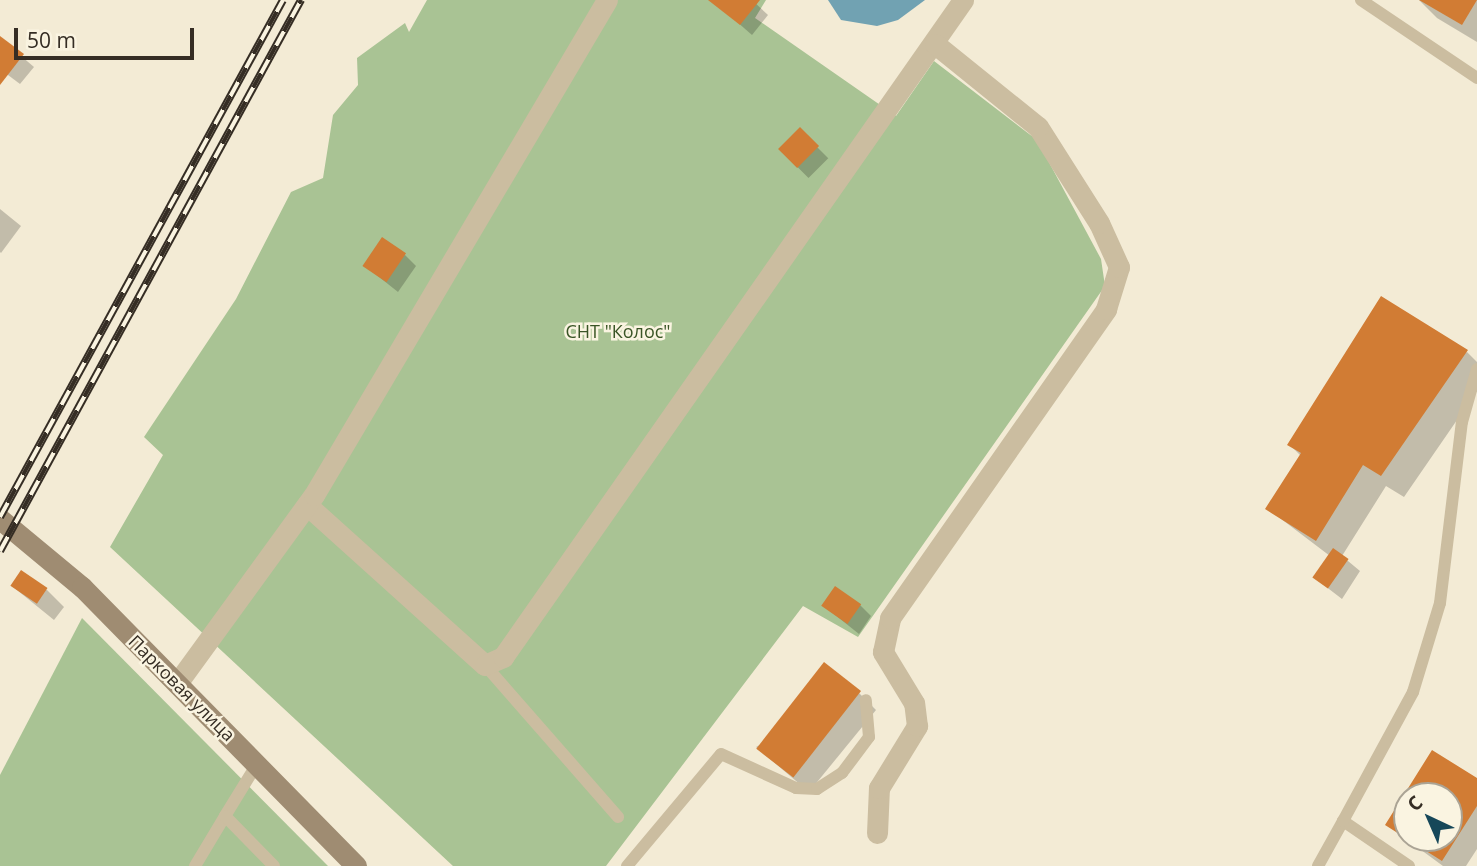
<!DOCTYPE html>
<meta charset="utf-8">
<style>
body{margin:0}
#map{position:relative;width:1477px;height:866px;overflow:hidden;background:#f3ebd5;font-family:"Open Sans",sans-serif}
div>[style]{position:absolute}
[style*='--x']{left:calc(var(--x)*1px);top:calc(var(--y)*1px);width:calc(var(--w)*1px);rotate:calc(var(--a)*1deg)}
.green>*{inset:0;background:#a9c394}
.water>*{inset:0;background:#71a2b2}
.shadow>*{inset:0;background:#0003;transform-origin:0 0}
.building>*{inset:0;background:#d17c34;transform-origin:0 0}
.lane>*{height:12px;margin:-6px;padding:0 6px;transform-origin:6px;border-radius:6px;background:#cbbda0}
.street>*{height:21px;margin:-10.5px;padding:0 10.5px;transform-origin:10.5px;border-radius:10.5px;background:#cbbda0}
.secondary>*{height:21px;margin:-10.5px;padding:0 10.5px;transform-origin:10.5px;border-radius:10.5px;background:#9f8c72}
.rail>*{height:8px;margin-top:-4px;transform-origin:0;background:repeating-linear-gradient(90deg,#faf4e1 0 16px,#352d24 0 32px);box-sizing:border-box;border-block:2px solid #352d24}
span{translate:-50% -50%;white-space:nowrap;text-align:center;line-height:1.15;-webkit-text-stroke:5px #faf4e1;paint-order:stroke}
.park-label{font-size:18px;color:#3a5526}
.street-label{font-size:18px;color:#352d24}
.north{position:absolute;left:1393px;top:782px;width:70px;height:70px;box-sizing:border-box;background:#faf4e1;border:2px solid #aba495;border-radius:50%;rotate:316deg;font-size:19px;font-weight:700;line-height:28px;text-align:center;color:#352d24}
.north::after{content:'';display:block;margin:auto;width:24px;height:32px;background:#164759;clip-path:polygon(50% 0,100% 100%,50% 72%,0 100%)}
.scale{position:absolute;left:14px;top:28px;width:180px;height:32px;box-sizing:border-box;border:4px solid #352d24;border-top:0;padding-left:9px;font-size:21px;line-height:24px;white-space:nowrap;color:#352d24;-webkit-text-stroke:5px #faf4e1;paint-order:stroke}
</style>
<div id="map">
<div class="green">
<i style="clip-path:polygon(427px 0,766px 0,755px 18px,896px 116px,934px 61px,1037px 140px,1101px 259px,1105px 286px,858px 637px,803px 606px,606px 866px,453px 866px,110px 547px,163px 455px,144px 437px,236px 299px,291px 192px,323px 178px,333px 115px,358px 85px,357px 58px,405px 23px,409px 32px)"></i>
<i style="clip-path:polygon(82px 618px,328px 866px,0 866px,0 775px)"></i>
</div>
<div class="water">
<i style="clip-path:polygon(828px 0,925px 0,898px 20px,877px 26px,841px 20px)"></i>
</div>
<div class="shadow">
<i style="clip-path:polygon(726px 0,752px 0,768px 15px,752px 35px,720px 7px)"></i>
<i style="clip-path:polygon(1419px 0,1477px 0,1477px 42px,1437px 18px)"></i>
<i style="clip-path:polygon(0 38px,34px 67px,20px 84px,0 69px)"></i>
<i style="left:800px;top:130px;width:40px;height:28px;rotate:45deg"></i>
<i style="clip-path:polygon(0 209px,21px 226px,1px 253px,0 252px)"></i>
<i style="clip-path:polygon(405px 255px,416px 266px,398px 292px,364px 265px)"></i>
<i style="clip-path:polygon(1467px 352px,1477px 362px,1477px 391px,1404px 497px,1386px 486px,1342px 556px,1360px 571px,1342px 599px,1316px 579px,1330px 556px,1268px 509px,1301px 456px,1290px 445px)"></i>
<i style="clip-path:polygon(12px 586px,47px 590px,64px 607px,54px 620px)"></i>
<i style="clip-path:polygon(860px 605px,871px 616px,859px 634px,824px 606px)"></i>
<i style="clip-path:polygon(859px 693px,876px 710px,809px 792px,756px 747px)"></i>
<i style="clip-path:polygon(evenodd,1433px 752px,1477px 780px,1477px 849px,1466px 866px,1443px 866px,1387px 825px,1433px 752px,1407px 796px,1449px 796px,1449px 838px,1407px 838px,1407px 796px)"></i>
</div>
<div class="building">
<i style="clip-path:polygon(708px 0,760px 0,740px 25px)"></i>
<i style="clip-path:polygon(1419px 0,1477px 0,1462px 25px)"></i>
<i style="clip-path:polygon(0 36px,24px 54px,0 85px)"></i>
<i style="left:800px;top:127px;width:27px;height:31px;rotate:45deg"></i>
<i style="left:382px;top:237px;width:29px;height:35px;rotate:34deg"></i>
<i style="clip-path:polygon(1381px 296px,1468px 350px,1381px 476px,1363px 465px,1316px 541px,1265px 509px,1301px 453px,1287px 445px)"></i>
<i style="left:1333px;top:548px;width:19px;height:36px;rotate:35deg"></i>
<i style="left:21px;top:570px;width:32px;height:19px;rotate:34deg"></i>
<i style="left:835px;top:586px;width:32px;height:24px;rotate:35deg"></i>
<i style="left:824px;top:662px;width:47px;height:110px;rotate:38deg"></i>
<i style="clip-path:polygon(evenodd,1432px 750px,1477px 778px,1477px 806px,1442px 861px,1385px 825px,1432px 750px,1407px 796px,1449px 796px,1449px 838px,1407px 838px,1407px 796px)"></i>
</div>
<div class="lane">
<i style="--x:1361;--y:0;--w:140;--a:33.9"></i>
<i style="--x:485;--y:665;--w:202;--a:48.8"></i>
<i style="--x:225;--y:816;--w:61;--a:-58.4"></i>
<i style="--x:195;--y:866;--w:58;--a:-59"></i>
<i style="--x:225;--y:816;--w:70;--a:45.6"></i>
<i style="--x:627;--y:866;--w:146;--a:-50"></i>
<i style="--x:721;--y:754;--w:82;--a:24.4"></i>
<i style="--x:796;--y:788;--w:21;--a:3"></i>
<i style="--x:817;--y:789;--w:30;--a:-33"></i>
<i style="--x:842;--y:773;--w:45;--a:-53.1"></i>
<i style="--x:869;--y:737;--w:37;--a:-95"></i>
<i style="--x:1318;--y:866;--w:51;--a:-60.9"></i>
<i style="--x:1409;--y:866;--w:80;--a:-145.7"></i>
<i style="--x:1343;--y:821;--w:147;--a:-61.5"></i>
<i style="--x:1413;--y:692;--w:93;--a:-73.1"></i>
<i style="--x:1440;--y:603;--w:182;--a:-83.1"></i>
<i style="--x:1462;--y:422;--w:55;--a:-74.2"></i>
</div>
<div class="street">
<i style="--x:307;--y:505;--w:239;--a:42"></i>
<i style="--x:485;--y:665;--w:20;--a:-24"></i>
<i style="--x:503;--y:657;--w:802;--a:-55"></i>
<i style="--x:178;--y:682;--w:231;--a:-54"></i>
<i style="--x:314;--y:495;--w:575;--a:-59.38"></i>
<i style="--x:877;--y:833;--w:45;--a:-87.5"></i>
<i style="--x:879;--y:788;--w:73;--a:-58.5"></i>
<i style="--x:917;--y:726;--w:23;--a:-97"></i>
<i style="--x:914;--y:703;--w:60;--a:-121.3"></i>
<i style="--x:883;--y:652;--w:35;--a:-78"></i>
<i style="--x:890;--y:618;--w:377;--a:-55"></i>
<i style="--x:1106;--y:309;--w:44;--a:-72.8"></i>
<i style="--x:1119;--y:267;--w:48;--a:-114.4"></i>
<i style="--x:1099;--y:223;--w:114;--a:-122.4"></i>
<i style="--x:1038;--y:127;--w:132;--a:-141.1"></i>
</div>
<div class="secondary">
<i style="--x:0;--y:519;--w:107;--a:39.7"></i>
<i style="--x:82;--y:587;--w:391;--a:45.5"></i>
</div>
<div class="rail">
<i style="--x:0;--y:517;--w:589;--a:-61.3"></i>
<i style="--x:0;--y:551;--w:628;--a:-61.35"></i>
</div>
<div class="park-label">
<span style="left:618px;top:331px">СНТ "Колос"</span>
</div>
<div class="street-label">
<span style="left:182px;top:688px;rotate:45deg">Парковая улица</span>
</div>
<div class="north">С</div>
<div class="scale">50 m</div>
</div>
